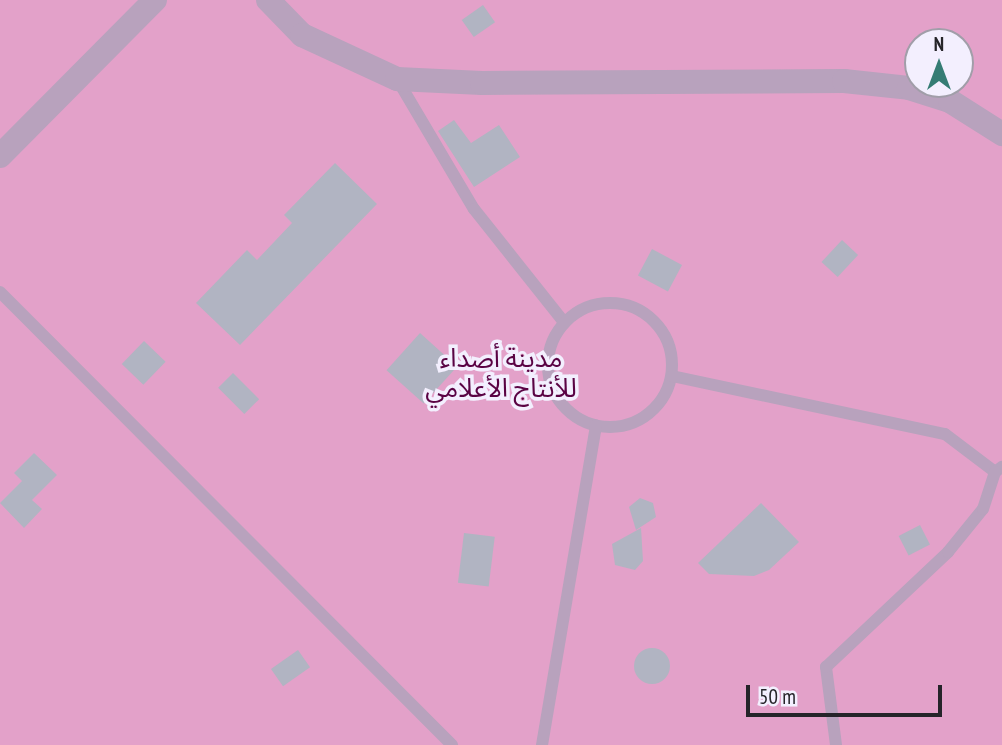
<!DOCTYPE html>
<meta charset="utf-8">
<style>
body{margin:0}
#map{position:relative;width:1002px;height:745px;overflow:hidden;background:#e6e2f0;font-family:"PT Sans Narrow","Noto Sans Arabic",sans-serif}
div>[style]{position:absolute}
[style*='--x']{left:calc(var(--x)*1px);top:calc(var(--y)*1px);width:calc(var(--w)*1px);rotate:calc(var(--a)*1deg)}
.green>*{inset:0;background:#e3a1c9}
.building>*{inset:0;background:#b1b4c2;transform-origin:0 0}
.round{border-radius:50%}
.service>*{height:12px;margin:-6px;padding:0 6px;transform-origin:6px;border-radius:6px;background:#b8a2bd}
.service>.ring{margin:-6px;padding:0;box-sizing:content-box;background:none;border:12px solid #b8a2bd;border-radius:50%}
.minor>*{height:24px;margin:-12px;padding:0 12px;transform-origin:12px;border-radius:12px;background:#b8a2bd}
span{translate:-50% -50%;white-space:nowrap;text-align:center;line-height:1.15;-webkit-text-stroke:7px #f3effe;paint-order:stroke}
.park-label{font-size:26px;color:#5a0344}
.north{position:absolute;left:904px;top:28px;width:70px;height:70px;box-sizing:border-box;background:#f3effe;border:2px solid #a19ea9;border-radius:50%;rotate:0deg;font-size:19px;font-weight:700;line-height:28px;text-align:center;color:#252429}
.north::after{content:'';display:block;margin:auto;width:24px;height:32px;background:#357c74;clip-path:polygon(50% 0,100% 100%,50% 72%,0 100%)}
.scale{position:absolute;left:746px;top:685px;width:196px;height:32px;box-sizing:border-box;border:4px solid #252429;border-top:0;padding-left:9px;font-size:21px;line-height:24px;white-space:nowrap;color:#252429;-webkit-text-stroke:5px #f3effe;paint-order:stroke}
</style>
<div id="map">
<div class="green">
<i style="clip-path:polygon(evenodd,0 0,1002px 0,1002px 745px,0 745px,0 0,918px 42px,960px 42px,960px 84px,918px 84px,918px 42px)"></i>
</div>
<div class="building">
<i style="left:483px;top:5px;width:21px;height:26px;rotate:55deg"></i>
<i style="clip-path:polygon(454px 120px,471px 143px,499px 125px,520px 157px,474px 187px,438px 131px)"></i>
<i style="clip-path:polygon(335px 163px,377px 204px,240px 345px,196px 303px,247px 250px,257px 260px,292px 223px,284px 215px)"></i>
<i style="left:842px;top:240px;width:22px;height:30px;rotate:43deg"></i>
<i style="left:652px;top:249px;width:34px;height:30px;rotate:28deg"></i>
<i style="left:420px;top:333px;width:50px;height:50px;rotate:42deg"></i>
<i style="left:144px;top:341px;width:30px;height:32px;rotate:44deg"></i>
<i style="left:233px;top:373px;width:37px;height:21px;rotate:45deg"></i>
<i style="clip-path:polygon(34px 453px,57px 475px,32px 500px,42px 509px,24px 528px,0 503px,22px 481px,14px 473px)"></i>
<i style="clip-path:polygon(640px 498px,653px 503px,656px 517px,636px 530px,629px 507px)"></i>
<i style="clip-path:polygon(761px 503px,799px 542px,769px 570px,754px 576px,709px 574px,698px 563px)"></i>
<i style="left:920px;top:525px;width:22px;height:24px;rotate:63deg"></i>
<i style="clip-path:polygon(641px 528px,643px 561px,635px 570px,615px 565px,612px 544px)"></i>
<i style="left:464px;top:533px;width:31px;height:50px;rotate:7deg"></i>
<i class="round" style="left:634px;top:648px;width:36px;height:36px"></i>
<i style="left:298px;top:650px;width:21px;height:33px;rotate:55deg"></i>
</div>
<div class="service">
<i style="--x:397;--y:79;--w:151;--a:59.4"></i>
<i style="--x:474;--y:209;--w:144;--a:51.5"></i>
<i style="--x:0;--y:292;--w:640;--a:45.06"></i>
<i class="ring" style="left:548px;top:303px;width:112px;height:112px"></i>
<i style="--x:672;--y:376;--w:279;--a:12"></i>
<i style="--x:945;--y:434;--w:63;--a:37.2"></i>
<i style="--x:995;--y:472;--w:9;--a:-36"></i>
<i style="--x:542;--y:745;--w:324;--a:-80.4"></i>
<i style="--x:836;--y:745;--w:79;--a:-97.3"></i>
<i style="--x:826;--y:667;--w:168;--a:-43.3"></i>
<i style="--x:948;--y:552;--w:55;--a:-50.9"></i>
<i style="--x:983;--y:509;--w:39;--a:-72"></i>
</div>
<div class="minor">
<i style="--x:268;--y:0;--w:49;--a:45.8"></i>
<i style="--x:302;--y:35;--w:105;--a:24.9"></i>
<i style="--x:397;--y:79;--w:85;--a:2.7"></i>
<i style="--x:482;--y:83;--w:362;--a:-0.3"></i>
<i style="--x:844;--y:81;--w:65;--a:6.1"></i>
<i style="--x:909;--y:88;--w:43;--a:17.6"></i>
<i style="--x:950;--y:101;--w:62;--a:32.4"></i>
<i style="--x:0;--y:156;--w:220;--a:-45.2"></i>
</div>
<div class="park-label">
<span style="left:501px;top:373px">مدينة أصداء<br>للأنتاج الأعلامي</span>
</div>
<div class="north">N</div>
<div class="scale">50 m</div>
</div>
